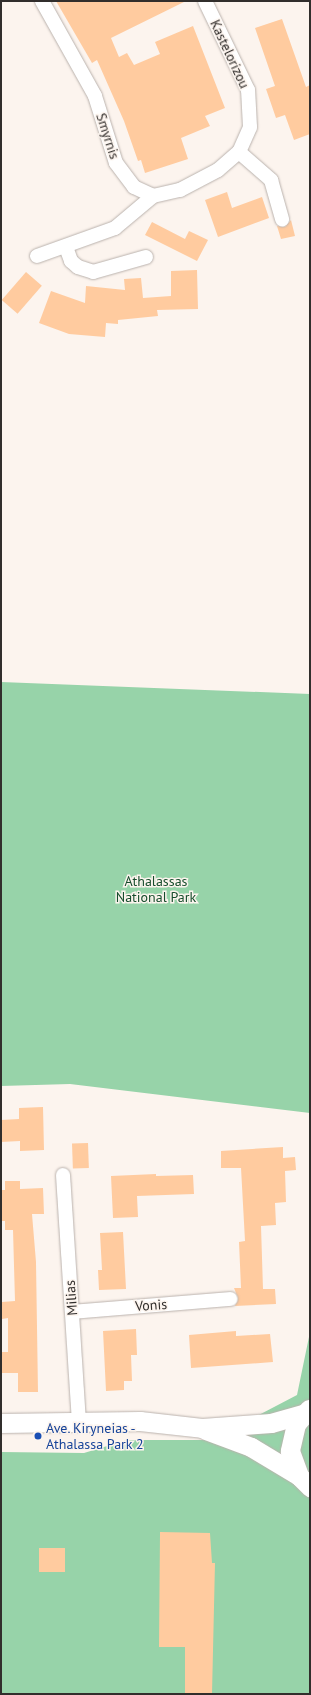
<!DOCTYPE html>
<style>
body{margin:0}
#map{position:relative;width:311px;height:1695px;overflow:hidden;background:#fcf4ee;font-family:"PT Sans",sans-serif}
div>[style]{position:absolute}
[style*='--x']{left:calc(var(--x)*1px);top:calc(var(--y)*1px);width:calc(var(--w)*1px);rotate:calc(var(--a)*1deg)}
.green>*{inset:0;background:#97d3a9}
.building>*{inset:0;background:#ffcb9f;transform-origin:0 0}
.roads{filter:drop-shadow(0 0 1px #bab2ad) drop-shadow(0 0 1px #bab2ad)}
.minor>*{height:14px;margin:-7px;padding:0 7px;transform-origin:7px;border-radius:7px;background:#fff}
.secondary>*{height:19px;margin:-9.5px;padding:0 9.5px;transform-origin:9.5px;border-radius:9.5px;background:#fff}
.dots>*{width:11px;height:11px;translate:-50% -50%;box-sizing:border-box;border:2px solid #fcf4ee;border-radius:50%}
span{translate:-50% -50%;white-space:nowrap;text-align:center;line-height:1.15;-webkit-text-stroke:3px #fcf4ee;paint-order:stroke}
.street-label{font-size:14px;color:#312e2c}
.park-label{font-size:14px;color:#154c2b}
.transit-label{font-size:14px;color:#164399}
.left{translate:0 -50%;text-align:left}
.frame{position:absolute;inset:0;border:2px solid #312e2c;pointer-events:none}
</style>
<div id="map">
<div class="green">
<i style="clip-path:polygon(1px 682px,310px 694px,310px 1113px,70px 1084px,1px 1086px)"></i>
<i style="clip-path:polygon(310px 1332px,310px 1694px,1px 1694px,1px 1452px,84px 1453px,127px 1440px,211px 1440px,297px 1395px)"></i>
</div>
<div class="building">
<i style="clip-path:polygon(56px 1px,186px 1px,111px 38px,119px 57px,127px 53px,134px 65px,160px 54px,155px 42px,193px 26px,225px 108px,205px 116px,210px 126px,181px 138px,188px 159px,145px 173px,141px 160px,138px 161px,124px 121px,97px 60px,92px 63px)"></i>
<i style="clip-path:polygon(282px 19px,306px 87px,310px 85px,310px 134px,294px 140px,285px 115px,276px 118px,266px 89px,275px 86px,255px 28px)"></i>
<i style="clip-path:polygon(227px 192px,232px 208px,262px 197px,269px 218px,218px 237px,205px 200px)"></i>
<i style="clip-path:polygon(291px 220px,295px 236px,281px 239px,277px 226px,285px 227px)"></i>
<i style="clip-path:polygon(152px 222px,185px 239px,189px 231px,208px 240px,197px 261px,145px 235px)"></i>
<i style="clip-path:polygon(197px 270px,198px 309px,157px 310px,158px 316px,118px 320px,118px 324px,106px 323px,105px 337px,69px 334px,39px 323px,51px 291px,85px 303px,86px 286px,125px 290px,124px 279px,141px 278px,143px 298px,171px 296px,171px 271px)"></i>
<i style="left:26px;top:272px;width:21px;height:37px;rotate:41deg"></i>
<i style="clip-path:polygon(43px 1107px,44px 1150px,20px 1151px,20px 1141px,1px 1142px,1px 1120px,19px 1119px,19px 1108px)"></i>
<i style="left:88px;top:1143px;width:25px;height:16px;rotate:88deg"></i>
<i style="clip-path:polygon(283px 1147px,283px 1158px,295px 1157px,296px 1170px,285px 1171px,286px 1202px,275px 1203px,276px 1225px,261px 1226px,263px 1289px,275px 1289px,276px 1304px,235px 1306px,238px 1298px,234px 1288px,241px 1288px,239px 1242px,245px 1241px,241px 1168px,221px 1168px,221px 1151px)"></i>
<i style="clip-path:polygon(156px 1174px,156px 1176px,193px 1175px,194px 1194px,137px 1196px,138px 1217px,113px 1218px,111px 1176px)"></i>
<i style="clip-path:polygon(5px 1181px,20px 1181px,20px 1189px,43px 1188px,44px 1214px,32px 1214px,36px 1262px,38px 1392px,18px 1392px,18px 1373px,2px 1373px,2px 1352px,8px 1352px,8px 1318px,2px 1319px,2px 1302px,15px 1301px,13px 1230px,5px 1230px,5px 1221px,1px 1221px,1px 1190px,5px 1190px)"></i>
<i style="clip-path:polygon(123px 1232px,126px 1289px,99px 1290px,98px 1270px,102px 1270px,100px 1233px)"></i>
<i style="clip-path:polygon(136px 1329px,137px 1355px,131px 1355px,132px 1381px,124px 1381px,124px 1390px,106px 1391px,103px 1331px)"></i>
<i style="clip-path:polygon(236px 1331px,236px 1336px,270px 1334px,273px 1362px,191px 1368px,189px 1335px)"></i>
<i style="clip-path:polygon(160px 1532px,210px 1533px,212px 1563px,215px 1563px,212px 1694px,185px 1694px,185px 1647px,159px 1647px)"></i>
<i style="left:39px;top:1548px;width:26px;height:24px"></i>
</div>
<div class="roads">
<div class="minor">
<i style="--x:42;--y:1;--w:109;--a:60.8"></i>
<i style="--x:95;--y:96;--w:70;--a:72.6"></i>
<i style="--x:116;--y:163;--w:30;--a:53"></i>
<i style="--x:134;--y:187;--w:21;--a:25"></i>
<i style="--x:153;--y:196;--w:28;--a:-13"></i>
<i style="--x:180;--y:190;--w:43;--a:-27.8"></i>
<i style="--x:218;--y:170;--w:28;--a:-41"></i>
<i style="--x:239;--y:152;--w:27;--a:-66"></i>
<i style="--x:250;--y:127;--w:37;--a:-93"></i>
<i style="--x:248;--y:90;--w:99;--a:-115.8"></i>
<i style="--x:239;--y:152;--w:43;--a:41.2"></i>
<i style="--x:271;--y:180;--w:41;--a:74.2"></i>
<i style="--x:66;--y:247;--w:15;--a:70"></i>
<i style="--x:71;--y:261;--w:9;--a:41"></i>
<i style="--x:78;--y:267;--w:16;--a:18"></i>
<i style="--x:93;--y:272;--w:55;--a:-15.8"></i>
<i style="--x:37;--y:256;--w:83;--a:-19.7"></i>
<i style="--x:115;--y:228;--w:50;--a:-40.1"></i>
<i style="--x:63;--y:1175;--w:248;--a:86.3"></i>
<i style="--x:72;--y:1312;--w:159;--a:-4.7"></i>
</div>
<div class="secondary">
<i style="--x:309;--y:1409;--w:20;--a:131"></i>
<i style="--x:296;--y:1424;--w:28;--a:103"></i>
<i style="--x:290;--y:1451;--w:27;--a:70"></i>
<i style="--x:299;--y:1476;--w:16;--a:45"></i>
<i style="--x:1;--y:1423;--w:139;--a:-0.8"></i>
<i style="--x:140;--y:1421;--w:62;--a:6.4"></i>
<i style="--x:202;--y:1428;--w:69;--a:-4.1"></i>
<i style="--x:271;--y:1423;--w:35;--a:-16"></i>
<i style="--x:206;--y:1430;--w:48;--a:20.7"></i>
<i style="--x:251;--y:1447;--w:56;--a:31.1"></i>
</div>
</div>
<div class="dots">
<i style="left:38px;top:1436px;background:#1a4fb4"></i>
</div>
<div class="street-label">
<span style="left:230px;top:54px;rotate:65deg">Kastelorizou</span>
<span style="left:108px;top:136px;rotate:72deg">Smyrnis</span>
<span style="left:71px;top:1298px;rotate:-94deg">Milias</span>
<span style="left:151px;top:1305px;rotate:-4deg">Vonis</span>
</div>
<div class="park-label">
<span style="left:156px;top:889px">Athalassas<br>National Park</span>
</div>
<div class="transit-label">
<span class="left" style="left:46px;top:1436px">Ave. Kiryneias -<br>Athalassa Park 2</span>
</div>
<div class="frame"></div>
</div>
